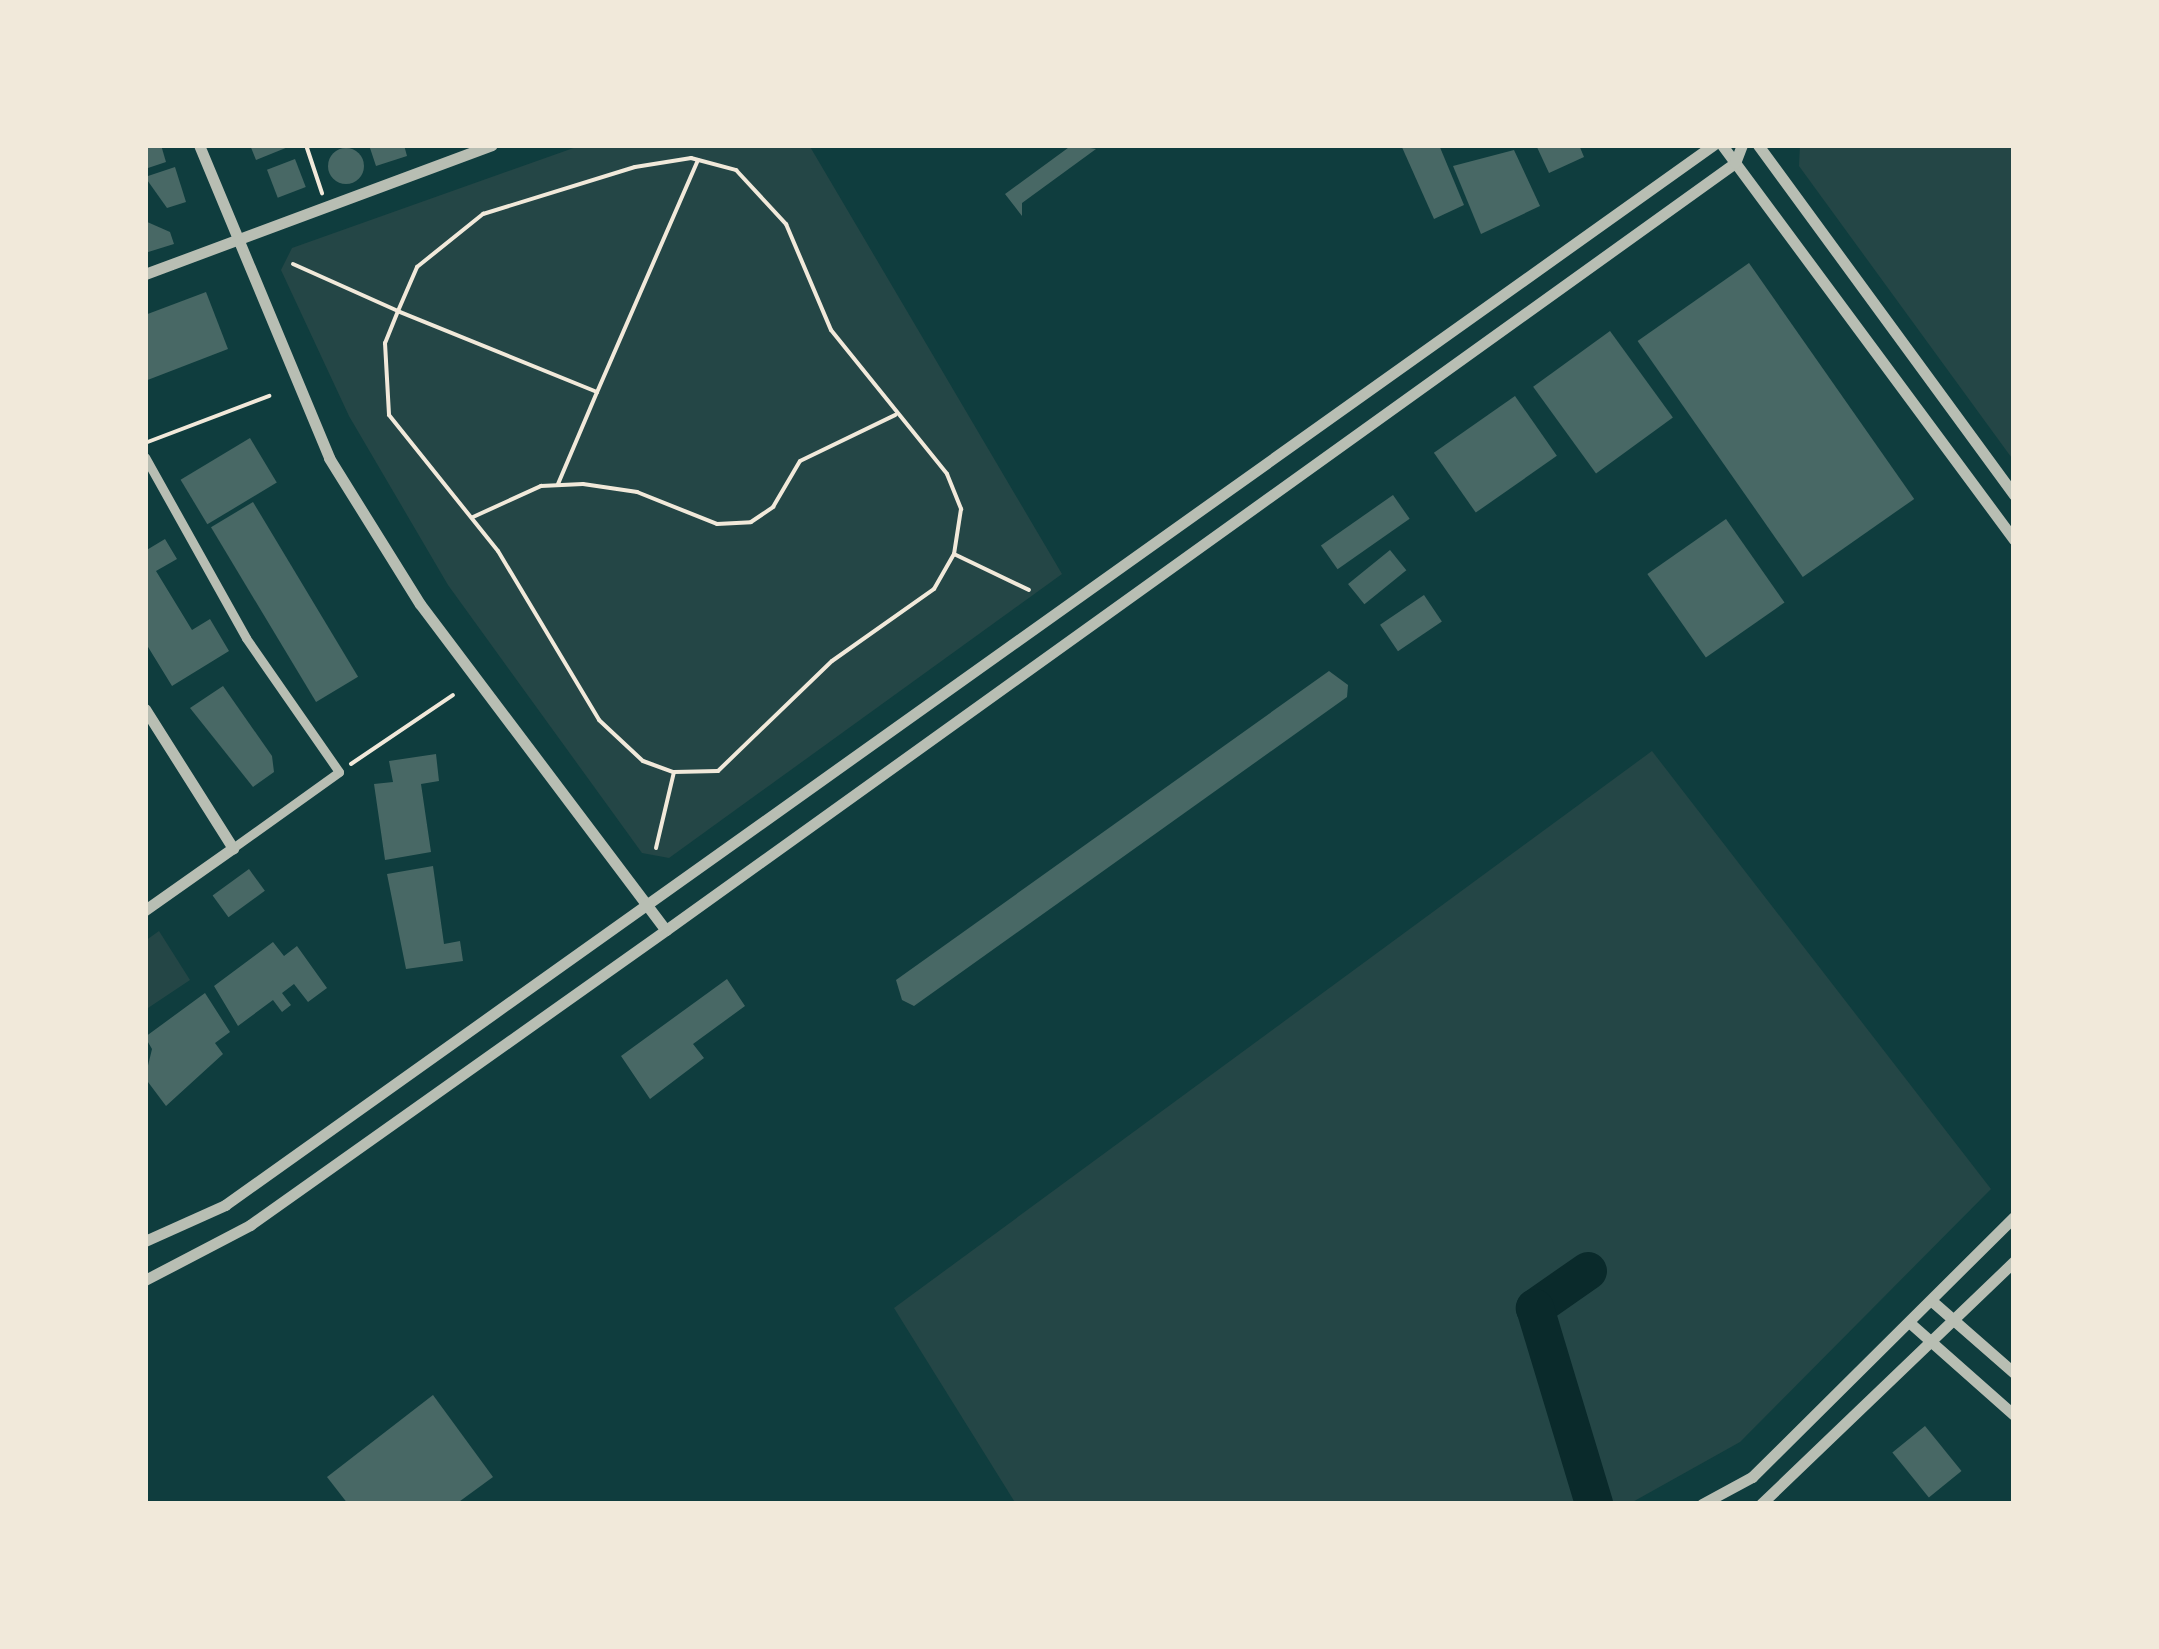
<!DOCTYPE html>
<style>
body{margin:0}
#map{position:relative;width:2159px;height:1649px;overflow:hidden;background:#0f3d3e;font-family:"DM Sans",sans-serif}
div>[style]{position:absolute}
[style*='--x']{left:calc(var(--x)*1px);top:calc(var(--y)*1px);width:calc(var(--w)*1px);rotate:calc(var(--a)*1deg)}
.green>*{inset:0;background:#244646}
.river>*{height:38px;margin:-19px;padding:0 19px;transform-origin:19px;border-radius:19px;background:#0a2a2b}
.building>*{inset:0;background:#486865;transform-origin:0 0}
.round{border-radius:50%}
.path>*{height:4px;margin:-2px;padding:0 2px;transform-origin:2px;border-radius:2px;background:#f1e9da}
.minor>*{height:9px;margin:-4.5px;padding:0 4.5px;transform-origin:4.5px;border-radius:4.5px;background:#b8beb3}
.tertiary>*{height:11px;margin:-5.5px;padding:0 5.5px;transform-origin:5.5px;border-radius:5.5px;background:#b8beb3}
span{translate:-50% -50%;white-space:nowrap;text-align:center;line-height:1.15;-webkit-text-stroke:10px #f1e9da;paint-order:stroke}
.frame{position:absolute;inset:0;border:148px solid #f1e9da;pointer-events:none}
</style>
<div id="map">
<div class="green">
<i style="clip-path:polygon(582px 145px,809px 145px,1062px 574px,669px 858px,642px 853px,448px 585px,349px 416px,281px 270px,292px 248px)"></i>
<i style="clip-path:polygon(1800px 145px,2014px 145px,2014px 461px,1799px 166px)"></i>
<i style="clip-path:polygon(1652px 751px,1991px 1189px,1740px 1442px,1629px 1504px,1016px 1504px,894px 1308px)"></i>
<i style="clip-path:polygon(159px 931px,190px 980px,145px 1010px,145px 941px)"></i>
</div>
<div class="river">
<i style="--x:1588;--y:1271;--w:65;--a:145.1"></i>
<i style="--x:1535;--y:1308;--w:205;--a:73.2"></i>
</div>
<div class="building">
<i style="clip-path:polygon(145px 145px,161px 145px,166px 162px,145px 169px)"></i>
<i style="clip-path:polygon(250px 145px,293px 145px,256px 160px)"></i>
<i style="clip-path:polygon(369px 145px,404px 145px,407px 156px,376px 166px)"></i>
<i style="clip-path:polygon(1072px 145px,1096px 149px,1022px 203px,1022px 216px,1005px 194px)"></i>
<i style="clip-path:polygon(1401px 145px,1439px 145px,1464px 205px,1434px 219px)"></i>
<i style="clip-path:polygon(1536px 145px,1579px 145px,1584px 157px,1549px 173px)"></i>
<i class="round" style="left:328px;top:148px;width:36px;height:36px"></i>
<i style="clip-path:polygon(1514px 150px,1540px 206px,1481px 234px,1453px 166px)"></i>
<i style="left:295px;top:159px;width:30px;height:30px;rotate:69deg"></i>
<i style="clip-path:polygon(175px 167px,186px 202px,167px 208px,145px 177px)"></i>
<i style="clip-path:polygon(145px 221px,170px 232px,174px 244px,145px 253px)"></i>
<i style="left:1749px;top:263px;width:288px;height:136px;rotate:55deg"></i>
<i style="clip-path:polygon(206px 292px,228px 349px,145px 381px,145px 315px)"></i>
<i style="left:1610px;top:331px;width:107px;height:95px;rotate:54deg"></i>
<i style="left:1515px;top:396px;width:73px;height:99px;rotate:55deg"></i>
<i style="left:250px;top:438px;width:52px;height:81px;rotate:59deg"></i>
<i style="left:1393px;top:495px;width:29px;height:88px;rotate:55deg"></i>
<i style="left:253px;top:502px;width:204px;height:49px;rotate:59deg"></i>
<i style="left:1726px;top:519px;width:102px;height:96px;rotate:55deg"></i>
<i style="clip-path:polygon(165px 539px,177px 559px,156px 571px,192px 630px,210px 619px,229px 651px,172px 686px,145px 642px,145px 551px)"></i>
<i style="left:1390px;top:550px;width:26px;height:54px;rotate:51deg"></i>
<i style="left:1424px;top:595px;width:32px;height:53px;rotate:56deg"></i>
<i style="clip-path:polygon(1329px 671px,1348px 685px,1347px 697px,914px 1006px,902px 1000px,896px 980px)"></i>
<i style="clip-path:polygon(223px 686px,272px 756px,274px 772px,253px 787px,190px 708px)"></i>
<i style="clip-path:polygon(436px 754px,439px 781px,421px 784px,431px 852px,385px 860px,374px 784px,393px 782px,389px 761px)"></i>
<i style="clip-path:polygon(433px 866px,444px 944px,460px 941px,463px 961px,406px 969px,387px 874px)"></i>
<i style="left:249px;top:869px;width:27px;height:45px;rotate:54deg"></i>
<i style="clip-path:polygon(273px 942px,284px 956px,297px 946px,327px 988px,308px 1002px,294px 984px,282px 993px,291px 1005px,282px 1012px,273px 1000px,238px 1026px,214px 986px)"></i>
<i style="clip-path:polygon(727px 979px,745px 1006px,693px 1044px,704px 1058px,650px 1099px,621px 1056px)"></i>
<i style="clip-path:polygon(205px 993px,230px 1032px,215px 1043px,223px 1054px,166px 1106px,145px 1078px,152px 1049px,145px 1037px)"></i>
<i style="clip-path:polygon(433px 1395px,493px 1477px,456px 1504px,348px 1504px,327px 1477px)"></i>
<i style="left:1925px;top:1426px;width:58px;height:42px;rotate:51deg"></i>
</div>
<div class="path">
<i style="--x:306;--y:145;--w:51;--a:71.6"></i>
<i style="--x:698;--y:160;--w:253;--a:113.5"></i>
<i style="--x:597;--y:392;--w:215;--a:-157.9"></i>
<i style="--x:398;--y:311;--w:48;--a:-66.6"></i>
<i style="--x:417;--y:267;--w:85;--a:-38.8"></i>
<i style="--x:483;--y:214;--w:159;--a:-17.2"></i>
<i style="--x:635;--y:167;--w:57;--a:-9.1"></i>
<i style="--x:691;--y:158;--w:47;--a:14.9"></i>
<i style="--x:736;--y:170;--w:74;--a:47.2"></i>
<i style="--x:786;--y:224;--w:115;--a:67"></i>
<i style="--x:831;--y:330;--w:185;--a:51.1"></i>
<i style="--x:947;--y:474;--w:38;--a:68"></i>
<i style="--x:961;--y:509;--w:46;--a:98.8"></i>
<i style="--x:293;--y:264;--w:115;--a:24.1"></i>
<i style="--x:398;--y:311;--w:35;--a:112"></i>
<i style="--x:385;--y:343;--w:72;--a:86.8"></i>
<i style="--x:389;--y:415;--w:174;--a:51.3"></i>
<i style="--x:498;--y:551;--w:197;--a:59.1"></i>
<i style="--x:599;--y:720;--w:60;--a:43"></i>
<i style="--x:643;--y:761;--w:33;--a:20"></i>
<i style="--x:145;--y:443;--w:133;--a:-20.8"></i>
<i style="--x:558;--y:484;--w:100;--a:-67"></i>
<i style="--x:473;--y:517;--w:75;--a:-24.5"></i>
<i style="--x:541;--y:486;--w:42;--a:-2.7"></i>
<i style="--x:583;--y:484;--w:55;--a:8.4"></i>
<i style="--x:637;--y:492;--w:86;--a:21.8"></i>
<i style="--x:717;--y:524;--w:34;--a:-3"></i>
<i style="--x:751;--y:522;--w:27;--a:-34"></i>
<i style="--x:773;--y:507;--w:53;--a:-59.6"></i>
<i style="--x:800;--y:461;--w:106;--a:-25.8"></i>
<i style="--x:351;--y:764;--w:123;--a:-34.1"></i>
<i style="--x:656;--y:848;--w:78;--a:-76.7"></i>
<i style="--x:674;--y:772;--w:44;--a:-1.3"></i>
<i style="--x:718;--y:771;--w:158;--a:-44"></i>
<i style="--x:832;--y:661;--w:125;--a:-35.2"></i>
<i style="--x:934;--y:589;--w:40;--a:-60.3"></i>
<i style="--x:954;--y:554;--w:83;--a:25.6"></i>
</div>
<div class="minor">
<i style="--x:145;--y:457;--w:207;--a:60.8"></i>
<i style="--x:246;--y:638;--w:163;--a:55.2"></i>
<i style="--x:339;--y:772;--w:130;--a:144.4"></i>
</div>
<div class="tertiary">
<i style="--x:199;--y:145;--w:339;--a:67.4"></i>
<i style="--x:329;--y:458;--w:172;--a:58.1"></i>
<i style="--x:420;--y:604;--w:408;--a:53"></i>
<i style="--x:1722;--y:145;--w:491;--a:53.5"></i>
<i style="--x:1758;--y:145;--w:434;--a:53.8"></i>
<i style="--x:145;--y:274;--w:370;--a:-20.4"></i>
<i style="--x:145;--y:709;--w:165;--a:57.7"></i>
<i style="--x:233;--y:848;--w:108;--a:144.8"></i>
<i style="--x:145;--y:1241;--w:88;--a:-24.2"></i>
<i style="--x:225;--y:1205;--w:1827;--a:-35.46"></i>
<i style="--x:145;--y:1280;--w:119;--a:-27.6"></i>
<i style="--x:250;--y:1225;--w:510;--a:-35.34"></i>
<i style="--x:666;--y:930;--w:1316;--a:-35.66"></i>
<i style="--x:1735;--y:163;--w:19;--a:-69"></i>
<i style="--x:1933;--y:1302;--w:108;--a:41.2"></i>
<i style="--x:1910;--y:1323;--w:139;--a:41.5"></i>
<i style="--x:1702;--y:1504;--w:57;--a:-28.4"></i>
<i style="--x:1752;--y:1477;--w:369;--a:-44.8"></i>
<i style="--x:1761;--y:1504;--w:351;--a:-43.8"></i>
</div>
<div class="frame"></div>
</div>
